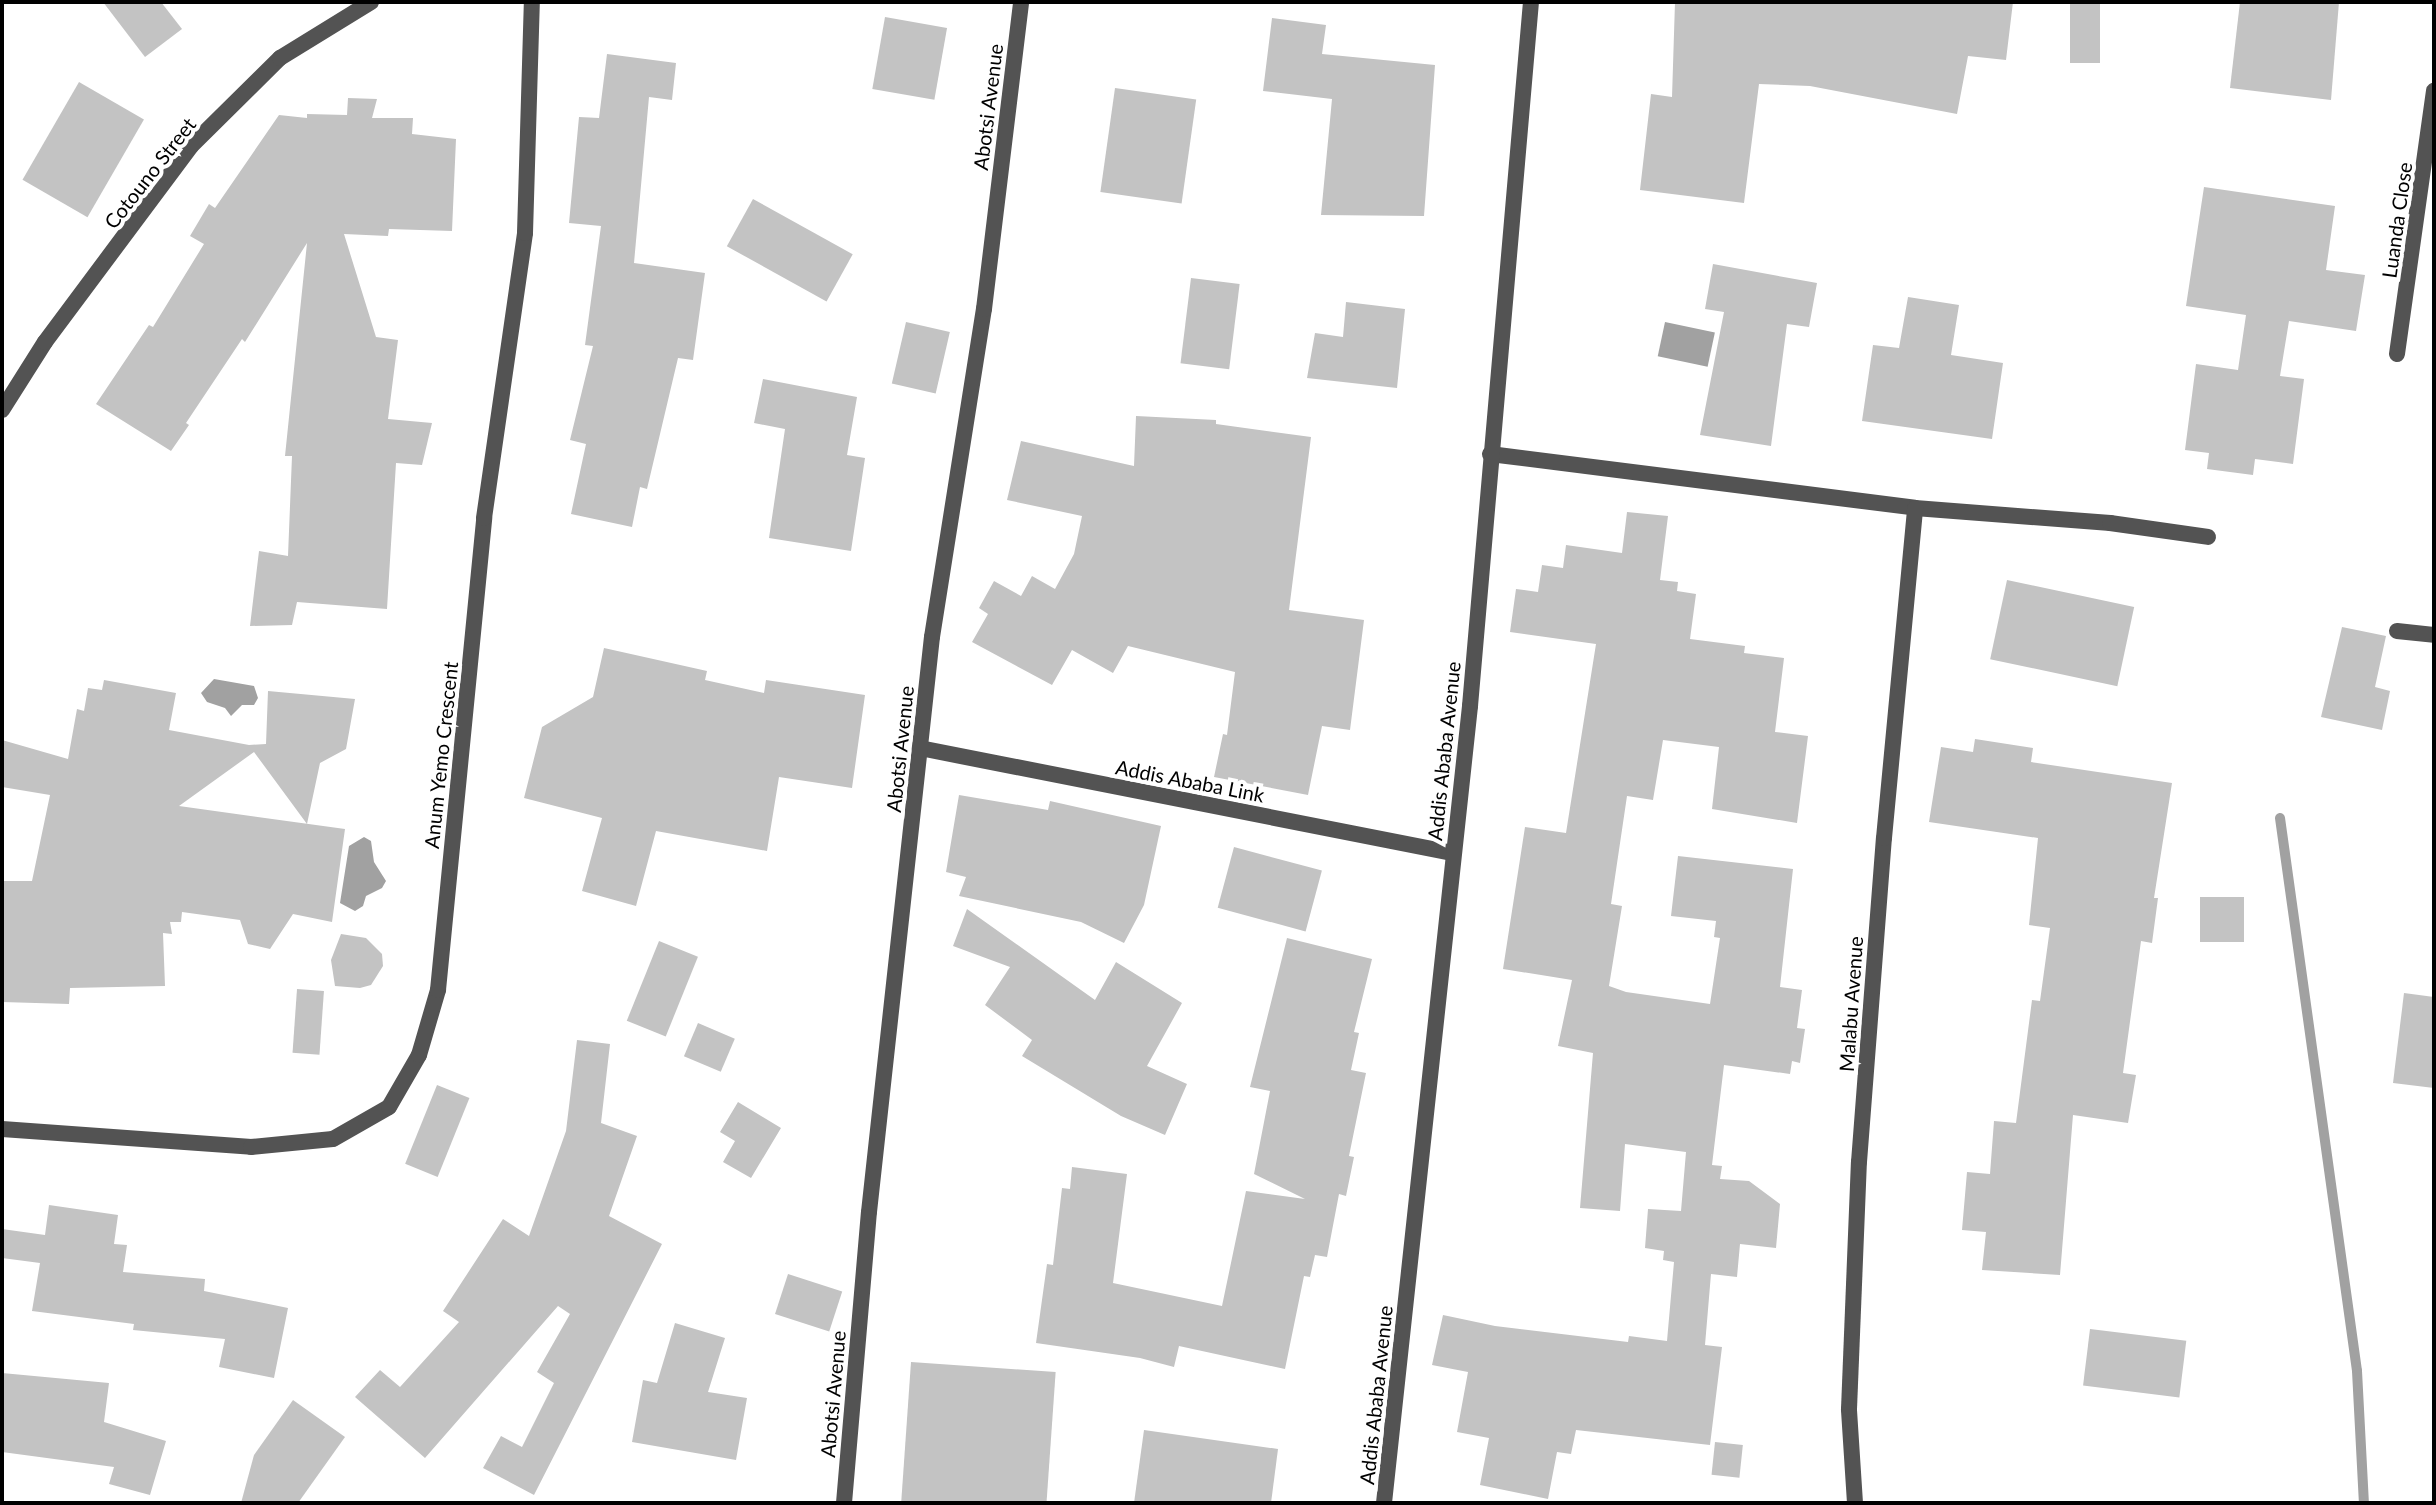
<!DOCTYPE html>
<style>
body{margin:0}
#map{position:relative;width:2436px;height:1505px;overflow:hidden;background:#fff;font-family:Lato,sans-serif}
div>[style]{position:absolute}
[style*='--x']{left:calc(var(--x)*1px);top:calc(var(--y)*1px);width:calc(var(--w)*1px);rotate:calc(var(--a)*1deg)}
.water>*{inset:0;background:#a1a1a1;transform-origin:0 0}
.stream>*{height:10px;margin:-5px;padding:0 5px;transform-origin:5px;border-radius:5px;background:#a1a1a1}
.building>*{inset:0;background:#c3c3c3;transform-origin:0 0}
.minor>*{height:16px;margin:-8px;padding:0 8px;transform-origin:8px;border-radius:8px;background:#535353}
span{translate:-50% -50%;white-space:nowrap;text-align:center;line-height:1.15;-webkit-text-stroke:8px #fff;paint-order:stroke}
.street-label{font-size:20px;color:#000}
.frame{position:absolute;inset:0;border:4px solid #000;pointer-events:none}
</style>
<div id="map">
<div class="water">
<i style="left:1665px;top:322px;width:51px;height:35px;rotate:12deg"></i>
<i style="clip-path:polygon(214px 679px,254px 686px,258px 698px,254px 705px,242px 705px,231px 716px,225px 708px,207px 702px,201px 693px)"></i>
<i style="clip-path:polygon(364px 837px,371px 841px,374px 862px,386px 881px,382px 888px,366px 896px,363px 906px,355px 911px,340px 903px,349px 846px)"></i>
</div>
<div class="stream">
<i style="--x:2280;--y:818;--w:558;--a:82.07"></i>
<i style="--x:2357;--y:1371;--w:132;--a:87"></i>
</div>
<div class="building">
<i style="clip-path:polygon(103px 2px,161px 2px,182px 29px,145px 57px)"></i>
<i style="clip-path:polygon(1675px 2px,2013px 2px,2006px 60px,1968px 56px,1957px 114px,1810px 86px,1759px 84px,1744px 203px,1640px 190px,1651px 94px,1672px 97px)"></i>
<i style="left:2070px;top:2px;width:30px;height:61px"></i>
<i style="clip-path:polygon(2240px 2px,2339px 2px,2331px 100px,2230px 88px)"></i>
<i style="left:885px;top:17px;width:63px;height:73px;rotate:10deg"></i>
<i style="clip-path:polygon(1272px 18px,1326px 25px,1322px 54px,1435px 65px,1424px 216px,1321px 215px,1332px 99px,1263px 91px)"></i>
<i style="clip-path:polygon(607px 54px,676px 63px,672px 100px,649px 97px,634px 263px,705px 273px,693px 360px,678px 358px,647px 489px,640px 487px,632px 527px,571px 514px,586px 444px,570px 440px,593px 346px,585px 345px,601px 226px,569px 223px,579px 117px,599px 118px)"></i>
<i style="left:79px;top:82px;width:75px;height:113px;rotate:30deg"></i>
<i style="left:1115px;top:88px;width:82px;height:105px;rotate:8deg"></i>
<i style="clip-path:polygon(348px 98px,377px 99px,372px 118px,413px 118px,412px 134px,456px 139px,452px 231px,389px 229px,388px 236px,344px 234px,376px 337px,398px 340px,388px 419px,432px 423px,422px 465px,396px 463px,387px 609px,297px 602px,292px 625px,250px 626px,259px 551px,288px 556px,292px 456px,285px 456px,307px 243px,245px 342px,242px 339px,186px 423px,189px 425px,171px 451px,96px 404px,149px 325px,153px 327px,204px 244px,190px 236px,209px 204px,215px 208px,279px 115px,307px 118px,307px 114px,347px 115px)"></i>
<i style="clip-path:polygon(2204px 187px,2335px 206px,2326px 270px,2365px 275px,2356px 331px,2289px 321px,2280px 376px,2304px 379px,2293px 464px,2255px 459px,2253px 475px,2207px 469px,2209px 453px,2185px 450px,2196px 364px,2238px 370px,2246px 315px,2186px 306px)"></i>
<i style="left:753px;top:199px;width:114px;height:54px;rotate:29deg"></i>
<i style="clip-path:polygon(1713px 264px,1817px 283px,1809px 327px,1787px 324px,1771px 446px,1700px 435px,1724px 312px,1705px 309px)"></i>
<i style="left:1191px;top:278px;width:49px;height:86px;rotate:7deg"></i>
<i style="clip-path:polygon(1908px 297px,1959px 305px,1951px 355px,2003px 363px,1992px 439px,1862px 421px,1873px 345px,1899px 348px)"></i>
<i style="clip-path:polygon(1346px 302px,1405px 309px,1397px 388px,1307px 378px,1315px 333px,1343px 337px)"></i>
<i style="left:906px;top:322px;width:45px;height:63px;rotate:13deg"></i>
<i style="clip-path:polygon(763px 379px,857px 397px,847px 455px,865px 458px,851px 551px,769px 538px,785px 429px,754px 423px)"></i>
<i style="clip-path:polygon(1136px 416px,1216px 420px,1216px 424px,1311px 437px,1289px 610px,1364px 620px,1350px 730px,1322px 726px,1308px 795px,1214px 777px,1223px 734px,1227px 735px,1235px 672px,1128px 646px,1113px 673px,1072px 650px,1052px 685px,972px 642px,988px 614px,979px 608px,994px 581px,1021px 596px,1032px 576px,1055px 589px,1074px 554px,1082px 516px,1007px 500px,1021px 441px,1134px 466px)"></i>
<i style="clip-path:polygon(1627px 512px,1668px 516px,1660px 580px,1678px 582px,1677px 591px,1696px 594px,1690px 639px,1745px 646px,1744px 653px,1784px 658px,1775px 732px,1808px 736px,1797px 823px,1712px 809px,1719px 747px,1663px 740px,1653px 800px,1627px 796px,1611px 904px,1622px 906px,1609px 986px,1626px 992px,1710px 1004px,1720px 938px,1714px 937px,1716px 921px,1671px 916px,1678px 856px,1793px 869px,1780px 987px,1802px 990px,1797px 1028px,1805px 1029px,1800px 1063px,1792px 1061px,1790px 1074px,1724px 1065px,1712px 1165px,1722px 1166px,1720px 1179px,1749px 1181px,1780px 1204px,1776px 1248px,1740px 1244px,1737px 1277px,1711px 1274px,1705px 1345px,1722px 1347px,1710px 1445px,1576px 1430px,1571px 1454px,1557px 1452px,1548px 1499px,1480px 1485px,1489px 1438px,1457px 1432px,1468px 1372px,1432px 1365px,1443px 1315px,1495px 1326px,1628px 1342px,1629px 1336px,1667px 1341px,1674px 1262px,1663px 1260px,1664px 1251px,1645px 1248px,1648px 1209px,1681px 1211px,1686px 1152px,1625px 1144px,1620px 1211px,1580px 1208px,1593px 1053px,1558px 1046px,1572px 980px,1503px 969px,1525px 827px,1566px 833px,1596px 644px,1510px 632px,1516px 589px,1538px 592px,1542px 565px,1563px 568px,1566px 545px,1622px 553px)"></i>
<i style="left:2007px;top:580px;width:130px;height:81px;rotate:12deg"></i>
<i style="clip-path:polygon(2342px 627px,2386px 636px,2375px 687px,2390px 691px,2382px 730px,2321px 717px)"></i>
<i style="clip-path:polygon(604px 648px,707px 671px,705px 680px,764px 693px,766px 680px,865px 695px,852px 788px,779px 777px,767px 851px,656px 831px,636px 906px,582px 891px,602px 818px,524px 798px,542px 727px,593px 697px)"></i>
<i style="clip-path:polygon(104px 680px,176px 693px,169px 730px,249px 745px,266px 744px,268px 691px,355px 699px,346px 749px,320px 763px,307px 824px,254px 752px,179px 806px,345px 829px,332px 922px,293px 914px,270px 949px,248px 944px,240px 920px,182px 912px,181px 922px,170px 922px,172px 934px,163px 933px,165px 986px,70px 988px,69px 1004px,2px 1002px,2px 881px,32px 881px,50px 795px,2px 787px,2px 740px,68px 759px,77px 709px,84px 711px,88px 688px,102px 690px)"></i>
<i style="clip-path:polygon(1975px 739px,2033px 748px,2031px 762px,2172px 783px,2154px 898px,2158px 898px,2152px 943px,2141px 941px,2123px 1073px,2136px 1075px,2128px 1123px,2073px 1115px,2060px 1275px,1982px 1270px,1986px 1232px,1962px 1230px,1967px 1172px,1990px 1174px,1994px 1121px,2016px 1123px,2032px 1000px,2040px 1001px,2050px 928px,2029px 925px,2038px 838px,1929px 822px,1941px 747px,1973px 752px)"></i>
<i style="clip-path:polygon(959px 795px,1048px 810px,1050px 801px,1161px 826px,1144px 905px,1124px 943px,1081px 922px,959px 896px,966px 877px,946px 872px)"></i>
<i style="left:1234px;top:847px;width:91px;height:63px;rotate:15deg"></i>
<i style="left:2200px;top:897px;width:44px;height:45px"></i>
<i style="clip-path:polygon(967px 909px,1095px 1000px,1116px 962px,1182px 1003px,1147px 1066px,1187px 1084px,1165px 1135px,1121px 1116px,1022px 1056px,1032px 1040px,985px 1005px,1010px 967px,953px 946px)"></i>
<i style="clip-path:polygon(341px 934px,366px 938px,382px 954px,383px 966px,371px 985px,360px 988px,335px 986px,331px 960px)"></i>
<i style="clip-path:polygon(1287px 938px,1372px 959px,1354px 1032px,1359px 1033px,1351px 1070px,1366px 1073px,1349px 1156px,1354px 1157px,1346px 1196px,1339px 1194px,1327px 1257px,1315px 1255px,1310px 1277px,1304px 1276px,1285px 1369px,1179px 1346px,1174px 1367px,1140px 1358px,1036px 1343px,1047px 1264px,1053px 1265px,1062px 1188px,1070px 1189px,1072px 1167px,1127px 1174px,1113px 1283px,1222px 1306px,1246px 1191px,1305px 1199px,1254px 1174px,1270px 1091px,1250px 1087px)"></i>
<i style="left:659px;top:941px;width:42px;height:86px;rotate:22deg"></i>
<i style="left:297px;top:989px;width:27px;height:64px;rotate:4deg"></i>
<i style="clip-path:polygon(2404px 993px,2434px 997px,2434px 1088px,2393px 1083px)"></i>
<i style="left:698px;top:1023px;width:40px;height:36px;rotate:23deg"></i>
<i style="clip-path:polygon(577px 1040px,610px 1044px,601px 1123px,637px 1136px,609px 1216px,662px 1244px,534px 1495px,483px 1468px,501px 1436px,522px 1447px,554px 1383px,537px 1372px,570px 1314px,558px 1306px,425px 1458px,355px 1397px,380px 1370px,400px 1387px,459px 1322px,443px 1311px,503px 1219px,529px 1236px,566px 1131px)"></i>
<i style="left:437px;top:1085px;width:35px;height:85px;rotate:22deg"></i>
<i style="clip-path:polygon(738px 1102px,781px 1128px,751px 1178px,723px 1162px,735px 1141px,720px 1132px)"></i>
<i style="clip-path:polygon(49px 1205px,118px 1215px,114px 1244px,127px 1245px,123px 1272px,205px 1279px,204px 1291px,288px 1308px,274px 1378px,219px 1367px,225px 1339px,133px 1330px,134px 1324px,32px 1311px,40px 1263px,2px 1258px,2px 1229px,45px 1235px)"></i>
<i style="left:788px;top:1274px;width:57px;height:42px;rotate:18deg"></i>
<i style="clip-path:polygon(675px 1323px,725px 1338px,708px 1392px,747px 1398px,736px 1460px,632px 1442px,643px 1380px,657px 1383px)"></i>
<i style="left:2090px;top:1329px;width:97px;height:57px;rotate:7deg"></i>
<i style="left:911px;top:1362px;width:145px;height:141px;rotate:4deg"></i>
<i style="clip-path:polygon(2px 1373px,109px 1383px,104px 1422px,166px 1441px,150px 1495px,109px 1484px,114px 1467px,2px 1452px)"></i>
<i style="clip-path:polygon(293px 1400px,345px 1437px,298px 1503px,241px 1503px,254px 1455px)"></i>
<i style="clip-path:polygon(1144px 1430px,1278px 1449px,1271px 1503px,1134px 1503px)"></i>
<i style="left:1715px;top:1442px;width:28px;height:33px;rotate:6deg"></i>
</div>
<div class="minor">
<i style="--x:2397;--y:354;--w:266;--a:-82"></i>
<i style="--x:2;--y:410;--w:80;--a:-57.7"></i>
<i style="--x:45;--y:342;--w:244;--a:-53.3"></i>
<i style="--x:191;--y:146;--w:125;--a:-44.7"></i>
<i style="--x:280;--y:58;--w:107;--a:-31.6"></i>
<i style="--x:1490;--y:454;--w:428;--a:7.2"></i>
<i style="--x:1915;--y:508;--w:196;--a:4.4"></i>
<i style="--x:2110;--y:523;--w:99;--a:8.1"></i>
<i style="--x:2397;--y:631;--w:37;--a:6"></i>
<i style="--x:920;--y:748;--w:542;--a:11.16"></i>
<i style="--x:2;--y:1129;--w:250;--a:4.1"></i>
<i style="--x:251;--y:1147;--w:82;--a:-5.6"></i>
<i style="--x:333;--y:1139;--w:64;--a:-29.7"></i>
<i style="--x:389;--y:1107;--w:60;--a:-60"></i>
<i style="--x:419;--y:1055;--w:68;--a:-73.7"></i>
<i style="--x:438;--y:990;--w:474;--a:-84.4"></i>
<i style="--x:484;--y:518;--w:288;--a:-81.8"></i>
<i style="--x:525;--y:233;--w:231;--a:-88.3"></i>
<i style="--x:844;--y:1503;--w:292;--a:-85.1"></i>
<i style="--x:869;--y:1212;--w:578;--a:-83.75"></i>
<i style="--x:932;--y:637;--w:332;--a:-81"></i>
<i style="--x:984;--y:309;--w:309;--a:-83.1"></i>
<i style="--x:1384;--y:1503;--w:802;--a:-83.84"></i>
<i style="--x:1470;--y:706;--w:707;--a:-85.05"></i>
<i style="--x:1855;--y:1503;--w:94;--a:-93.7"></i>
<i style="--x:1849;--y:1409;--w:247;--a:-87.7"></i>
<i style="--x:1859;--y:1162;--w:325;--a:-85.6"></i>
<i style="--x:1884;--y:838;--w:331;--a:-84.6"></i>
</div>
<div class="street-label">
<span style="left:988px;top:107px;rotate:-83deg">Abotsi Avenue</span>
<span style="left:150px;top:173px;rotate:-52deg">Cotouno Street</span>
<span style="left:2397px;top:220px;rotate:-82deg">Luanda Close</span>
<span style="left:900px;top:749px;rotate:-84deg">Abotsi Avenue</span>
<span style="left:1444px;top:751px;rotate:-84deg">Addis Ababa Avenue</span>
<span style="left:441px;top:755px;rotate:-84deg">Anum Yemo Crescent</span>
<span style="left:1190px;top:781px;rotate:11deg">Addis Ababa Link</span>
<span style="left:1851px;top:1004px;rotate:-86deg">Malabu Avenue</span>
<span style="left:833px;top:1394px;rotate:-85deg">Abotsi Avenue</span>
<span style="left:1376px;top:1395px;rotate:-84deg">Addis Ababa Avenue</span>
</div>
<div class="frame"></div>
</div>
